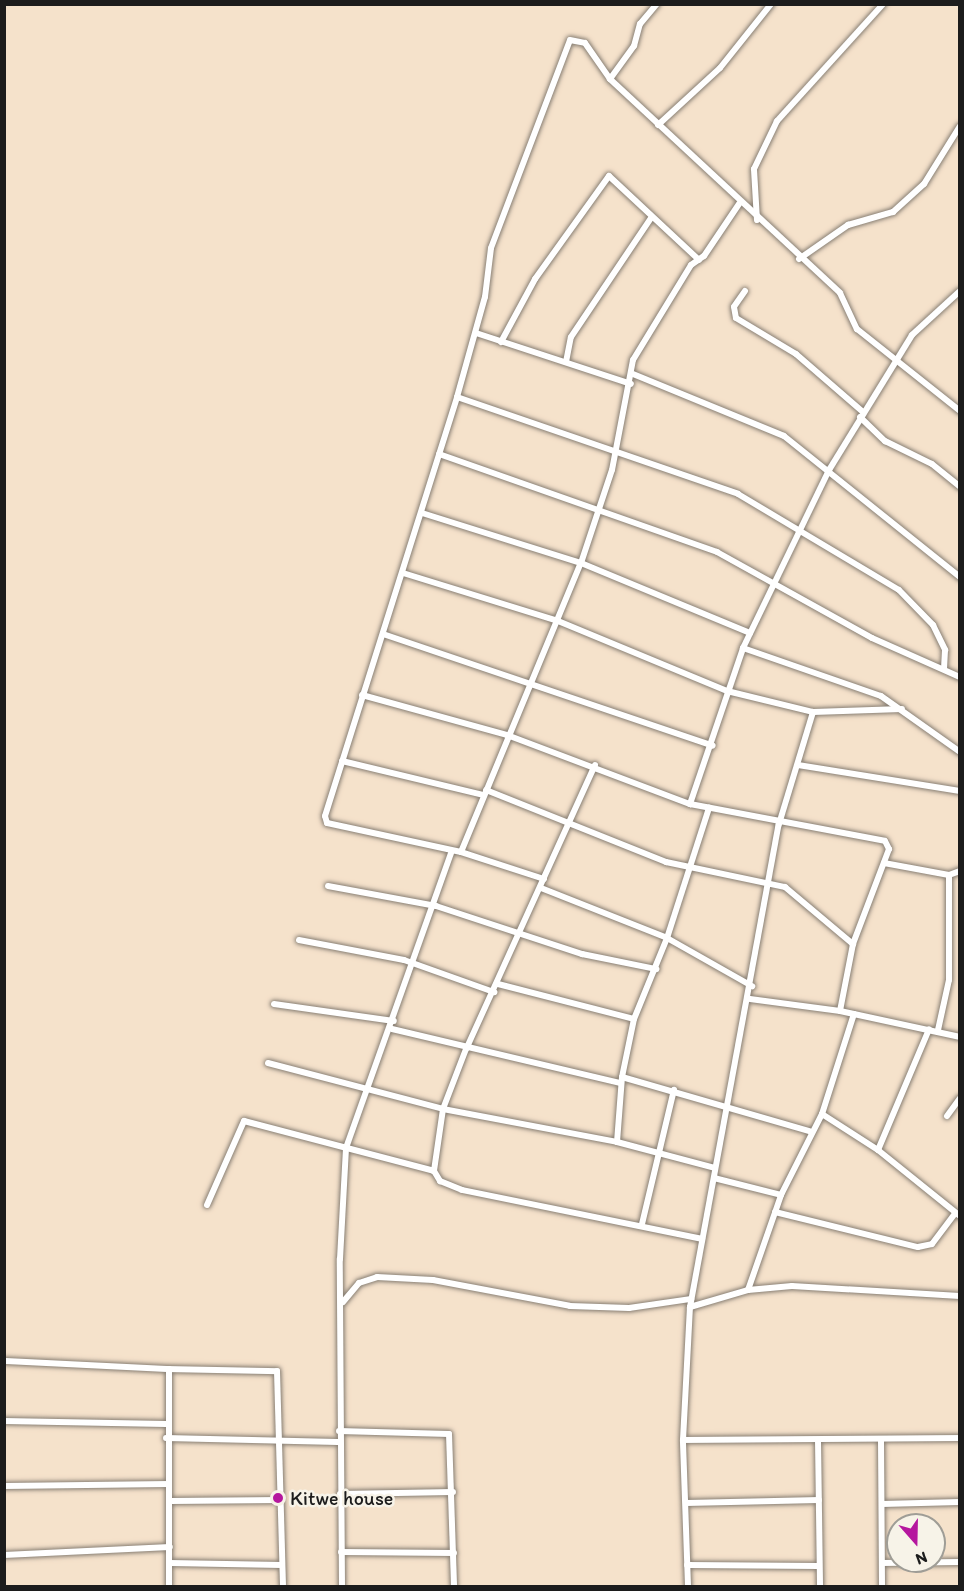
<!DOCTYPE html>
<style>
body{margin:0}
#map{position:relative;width:964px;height:1591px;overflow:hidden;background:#f5e2cb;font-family:Itim,sans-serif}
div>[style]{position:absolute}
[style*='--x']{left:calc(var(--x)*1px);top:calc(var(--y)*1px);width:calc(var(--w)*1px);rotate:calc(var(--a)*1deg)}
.roads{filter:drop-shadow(0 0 2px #887f74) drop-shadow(0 0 2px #887f74)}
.street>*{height:6px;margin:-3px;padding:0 3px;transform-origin:3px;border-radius:3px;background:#fff}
.dots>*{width:16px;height:16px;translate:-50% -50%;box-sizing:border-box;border:3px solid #f7f3e8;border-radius:50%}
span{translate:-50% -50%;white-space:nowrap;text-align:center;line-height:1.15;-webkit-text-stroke:5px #f7f3e8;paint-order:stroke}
.poi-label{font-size:20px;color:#1c1c1c}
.left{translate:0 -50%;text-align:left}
.frame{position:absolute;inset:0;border:6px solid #1c1c1c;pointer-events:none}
.north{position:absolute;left:886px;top:1513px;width:60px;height:60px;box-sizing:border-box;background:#f7f3e8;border:2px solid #9f9d96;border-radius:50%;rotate:160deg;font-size:16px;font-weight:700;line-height:24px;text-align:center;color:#1c1c1c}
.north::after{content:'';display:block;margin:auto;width:21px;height:27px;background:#b5179e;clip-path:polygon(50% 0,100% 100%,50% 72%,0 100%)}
</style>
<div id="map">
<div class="roads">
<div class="street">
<i style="--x:610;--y:79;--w:41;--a:-54"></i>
<i style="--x:634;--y:46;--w:23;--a:-75"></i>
<i style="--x:640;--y:24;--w:26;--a:-50"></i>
<i style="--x:658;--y:125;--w:84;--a:-42.6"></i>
<i style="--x:720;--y:68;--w:82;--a:-51.4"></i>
<i style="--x:757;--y:220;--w:51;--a:-93.4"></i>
<i style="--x:754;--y:169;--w:53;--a:-64.4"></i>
<i style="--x:777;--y:121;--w:158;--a:-47.8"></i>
<i style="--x:799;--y:259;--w:60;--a:-34.8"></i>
<i style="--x:848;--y:225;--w:47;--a:-16.1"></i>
<i style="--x:893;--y:212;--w:42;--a:-42.1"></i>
<i style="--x:924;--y:184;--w:68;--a:-58.2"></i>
<i style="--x:745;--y:291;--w:19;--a:125"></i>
<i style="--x:734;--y:307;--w:11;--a:80"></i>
<i style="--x:736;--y:318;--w:70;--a:31"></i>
<i style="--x:796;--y:354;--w:89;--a:40.9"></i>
<i style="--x:476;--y:333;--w:163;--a:18.2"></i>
<i style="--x:501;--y:342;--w:72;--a:-61.6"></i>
<i style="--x:535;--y:279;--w:127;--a:-54.3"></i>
<i style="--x:609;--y:176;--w:123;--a:43"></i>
<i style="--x:566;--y:362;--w:25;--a:-79"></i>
<i style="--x:571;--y:337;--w:143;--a:-56.1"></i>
<i style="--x:633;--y:374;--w:163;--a:22.3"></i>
<i style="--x:784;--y:436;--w:226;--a:38.7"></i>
<i style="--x:457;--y:397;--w:297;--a:19"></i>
<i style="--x:738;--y:494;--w:187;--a:30.8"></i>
<i style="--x:899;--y:590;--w:49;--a:45.8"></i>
<i style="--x:933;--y:625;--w:28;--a:64"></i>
<i style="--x:945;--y:650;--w:18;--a:93"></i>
<i style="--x:860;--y:417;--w:35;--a:44"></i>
<i style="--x:885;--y:441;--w:52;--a:26.1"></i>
<i style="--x:932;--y:464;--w:36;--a:39"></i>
<i style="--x:439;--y:454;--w:295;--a:19.4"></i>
<i style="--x:717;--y:552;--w:177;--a:29"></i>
<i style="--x:872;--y:638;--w:96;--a:23.9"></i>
<i style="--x:422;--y:513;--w:167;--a:17.5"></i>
<i style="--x:581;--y:563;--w:183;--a:22.5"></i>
<i style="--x:403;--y:573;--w:162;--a:17.2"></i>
<i style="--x:558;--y:621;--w:183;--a:22.5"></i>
<i style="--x:727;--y:691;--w:89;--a:13.7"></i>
<i style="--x:813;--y:712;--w:89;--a:-1.9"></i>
<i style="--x:383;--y:634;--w:348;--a:18.7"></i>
<i style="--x:743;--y:648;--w:146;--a:19.2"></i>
<i style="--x:881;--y:696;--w:97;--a:35.3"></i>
<i style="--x:362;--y:695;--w:150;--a:15.4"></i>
<i style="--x:507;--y:735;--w:196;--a:20.7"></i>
<i style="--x:690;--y:804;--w:198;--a:10.7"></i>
<i style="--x:885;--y:841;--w:9;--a:63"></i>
<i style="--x:889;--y:849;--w:102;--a:110.8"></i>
<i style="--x:853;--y:944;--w:68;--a:101"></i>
<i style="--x:342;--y:761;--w:146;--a:13.5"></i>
<i style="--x:595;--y:765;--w:312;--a:114.4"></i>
<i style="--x:466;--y:1049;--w:64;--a:111"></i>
<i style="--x:443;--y:1109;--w:63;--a:98.3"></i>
<i style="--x:434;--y:1171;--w:12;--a:59"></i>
<i style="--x:440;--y:1181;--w:24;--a:22"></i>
<i style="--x:462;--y:1190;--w:245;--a:11.5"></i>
<i style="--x:798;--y:765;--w:164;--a:9.1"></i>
<i style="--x:486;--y:790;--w:194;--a:21.8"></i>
<i style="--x:666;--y:862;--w:122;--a:11.9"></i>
<i style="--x:785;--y:887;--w:89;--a:40"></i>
<i style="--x:690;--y:804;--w:165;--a:-71.2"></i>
<i style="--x:743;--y:648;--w:198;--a:-64.2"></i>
<i style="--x:829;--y:470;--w:158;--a:-58.4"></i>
<i style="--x:912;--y:335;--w:65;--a:-42.5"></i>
<i style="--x:461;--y:852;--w:313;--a:-67.5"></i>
<i style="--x:581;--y:563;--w:98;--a:-71.6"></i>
<i style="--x:612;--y:470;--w:112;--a:-79.2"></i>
<i style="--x:633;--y:360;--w:111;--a:-58.6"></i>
<i style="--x:691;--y:265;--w:16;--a:-35"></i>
<i style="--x:704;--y:256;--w:63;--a:-56.1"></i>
<i style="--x:884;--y:863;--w:66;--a:10.5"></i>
<i style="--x:949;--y:875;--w:12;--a:-20"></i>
<i style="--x:544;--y:879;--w:87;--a:-162"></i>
<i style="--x:461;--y:852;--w:137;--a:-167.8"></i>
<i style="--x:327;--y:823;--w:7;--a:-106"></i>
<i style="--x:325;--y:816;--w:439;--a:-72.5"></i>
<i style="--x:457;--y:397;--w:104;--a:-74.4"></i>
<i style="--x:485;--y:297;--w:49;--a:-83"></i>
<i style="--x:491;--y:248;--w:222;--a:-69.2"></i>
<i style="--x:570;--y:40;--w:15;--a:11"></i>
<i style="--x:585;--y:43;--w:44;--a:55.2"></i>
<i style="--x:610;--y:79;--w:314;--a:42.9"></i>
<i style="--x:840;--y:293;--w:40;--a:65"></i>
<i style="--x:857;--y:329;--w:132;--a:38.5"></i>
<i style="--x:328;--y:886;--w:110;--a:10.5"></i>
<i style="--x:436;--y:906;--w:154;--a:18.2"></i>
<i style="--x:582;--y:954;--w:76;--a:11.5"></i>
<i style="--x:541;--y:888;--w:136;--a:21.6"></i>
<i style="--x:667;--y:938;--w:98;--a:29.5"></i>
<i style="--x:299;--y:940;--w:107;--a:10.8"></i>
<i style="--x:404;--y:960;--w:96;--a:19.6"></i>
<i style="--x:498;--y:984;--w:140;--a:14.4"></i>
<i style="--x:750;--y:999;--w:91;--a:7.6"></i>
<i style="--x:840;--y:1011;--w:123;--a:12.2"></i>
<i style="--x:274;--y:1004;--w:121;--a:8.1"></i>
<i style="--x:392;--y:1029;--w:235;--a:13.3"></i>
<i style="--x:938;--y:1030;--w:51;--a:-77.6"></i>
<i style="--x:949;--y:980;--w:105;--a:-90"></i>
<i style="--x:268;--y:1063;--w:181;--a:14.7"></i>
<i style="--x:443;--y:1109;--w:177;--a:10.7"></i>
<i style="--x:617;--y:1142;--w:101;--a:14.9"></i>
<i style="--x:622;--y:1077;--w:195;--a:16.1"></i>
<i style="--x:822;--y:1114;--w:67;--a:32.7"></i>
<i style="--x:878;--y:1150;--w:105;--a:38.8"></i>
<i style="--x:947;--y:1116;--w:22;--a:-54"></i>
<i style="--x:617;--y:1142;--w:65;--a:-85.6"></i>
<i style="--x:622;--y:1077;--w:59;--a:-78.3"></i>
<i style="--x:634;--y:1019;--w:87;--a:-67.8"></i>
<i style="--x:667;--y:938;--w:137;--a:-72.1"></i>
<i style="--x:878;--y:1150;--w:131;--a:-67.1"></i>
<i style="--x:714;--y:1178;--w:69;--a:14.2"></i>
<i style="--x:207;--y:1205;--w:92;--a:-66.2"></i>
<i style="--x:244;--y:1121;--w:196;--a:14.7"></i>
<i style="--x:775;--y:1212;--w:147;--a:13.8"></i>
<i style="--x:918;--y:1247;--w:14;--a:-12"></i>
<i style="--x:932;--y:1244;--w:36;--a:-53"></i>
<i style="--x:642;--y:1224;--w:138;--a:-76.6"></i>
<i style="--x:748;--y:1290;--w:101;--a:-70.8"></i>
<i style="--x:781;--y:1195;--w:91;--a:-63.2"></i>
<i style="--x:822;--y:1114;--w:105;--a:-72.3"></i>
<i style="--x:343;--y:1302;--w:25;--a:-50"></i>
<i style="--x:359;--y:1283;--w:19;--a:-18"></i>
<i style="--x:377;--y:1277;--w:56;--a:3.1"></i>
<i style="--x:433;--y:1280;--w:139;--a:10.7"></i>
<i style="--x:570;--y:1306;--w:59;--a:1.9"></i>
<i style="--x:629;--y:1308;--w:63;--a:-8.3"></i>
<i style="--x:690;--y:1307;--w:60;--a:-16.3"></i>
<i style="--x:748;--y:1290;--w:44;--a:-5.2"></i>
<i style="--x:792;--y:1286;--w:168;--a:3.4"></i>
<i style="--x:4;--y:1361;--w:165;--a:2.8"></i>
<i style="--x:169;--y:1369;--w:217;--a:90"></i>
<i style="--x:169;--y:1369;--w:108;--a:1.1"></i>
<i style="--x:277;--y:1371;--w:215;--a:88.4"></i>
<i style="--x:4;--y:1421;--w:162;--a:1.1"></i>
<i style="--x:339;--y:1431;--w:110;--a:1.6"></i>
<i style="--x:449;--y:1434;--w:152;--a:88.1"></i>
<i style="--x:166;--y:1438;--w:172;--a:1.3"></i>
<i style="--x:683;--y:1440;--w:277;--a:-0.4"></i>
<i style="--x:818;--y:1440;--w:146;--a:89.2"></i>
<i style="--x:881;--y:1441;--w:145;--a:89.6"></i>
<i style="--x:4;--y:1486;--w:165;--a:-0.7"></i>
<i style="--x:340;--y:1494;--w:113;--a:-1"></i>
<i style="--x:170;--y:1501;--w:111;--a:-0.5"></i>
<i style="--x:686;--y:1503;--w:133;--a:-1.3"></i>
<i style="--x:882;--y:1504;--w:78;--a:-1.5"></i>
<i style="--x:341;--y:1552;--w:113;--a:0.5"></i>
<i style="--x:4;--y:1555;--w:166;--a:-2.8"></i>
<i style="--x:170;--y:1563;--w:112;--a:1"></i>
<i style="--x:882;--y:1563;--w:78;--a:-0.7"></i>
<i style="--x:687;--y:1565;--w:132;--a:0.4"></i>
<i style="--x:342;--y:1586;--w:327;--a:-90.4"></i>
<i style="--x:340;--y:1259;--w:111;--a:-86.9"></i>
<i style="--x:346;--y:1148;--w:315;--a:-70.4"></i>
<i style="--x:688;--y:1586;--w:146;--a:-92"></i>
<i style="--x:683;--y:1440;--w:133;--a:-87"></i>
<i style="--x:690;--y:1307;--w:491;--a:-79.6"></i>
<i style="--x:779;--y:824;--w:117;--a:-73.1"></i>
</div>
</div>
<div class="dots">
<i style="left:278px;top:1498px;background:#b5179e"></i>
</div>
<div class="poi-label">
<span class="left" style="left:290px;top:1498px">Kitwe house</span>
</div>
<div class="frame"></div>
<div class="north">N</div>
</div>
